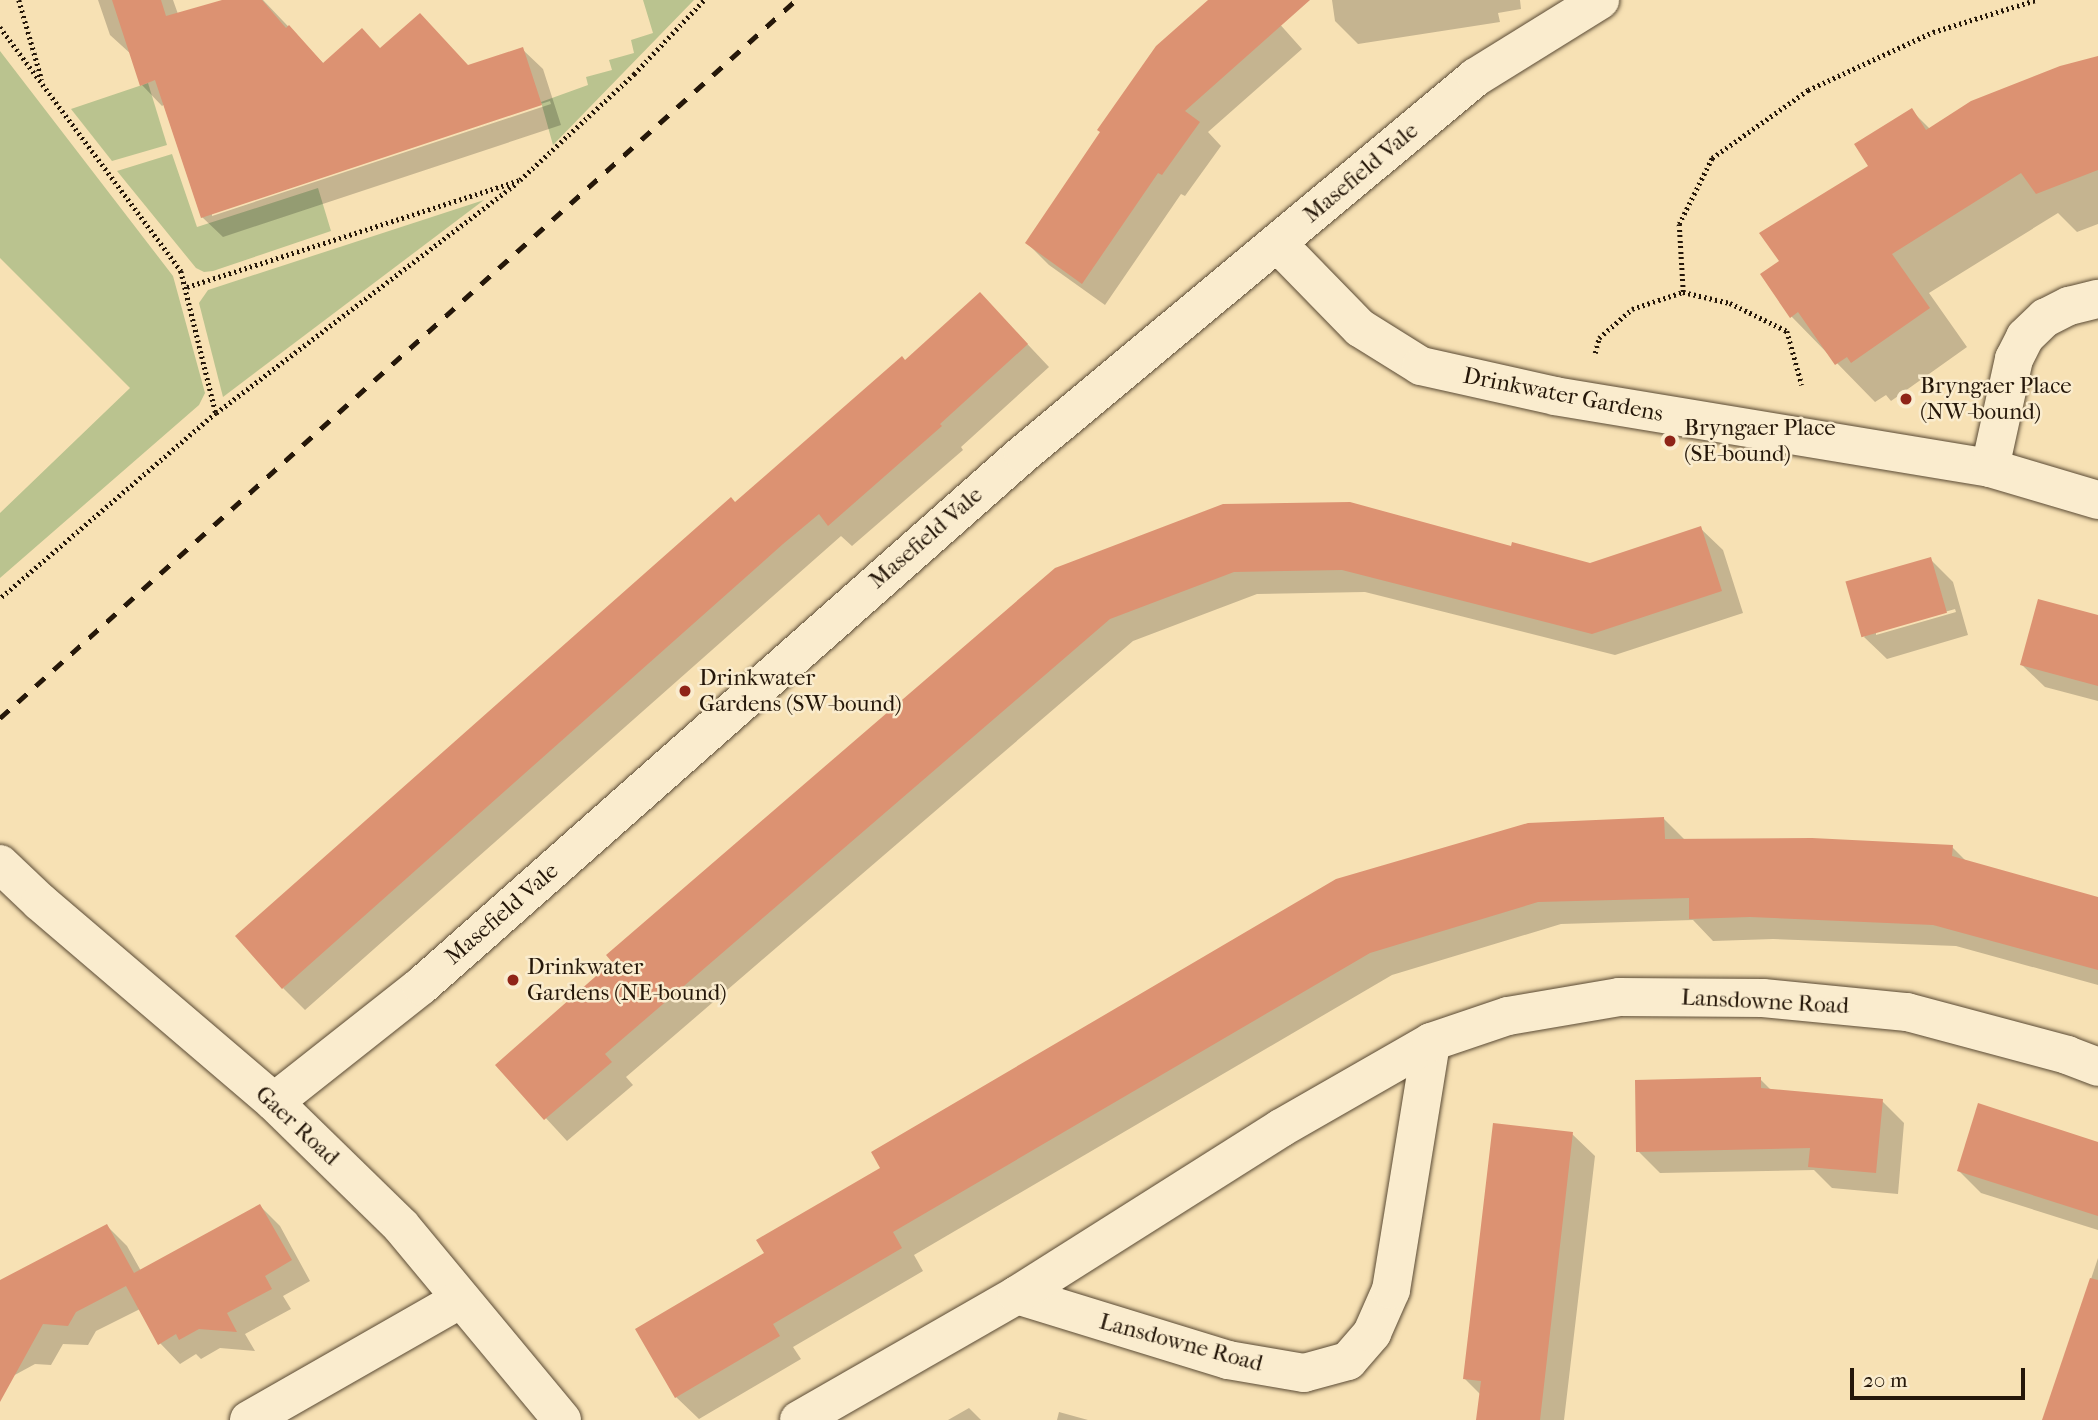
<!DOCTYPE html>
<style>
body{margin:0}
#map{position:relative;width:2098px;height:1420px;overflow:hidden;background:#f7e1b4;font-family:"IM FELL French Canon",serif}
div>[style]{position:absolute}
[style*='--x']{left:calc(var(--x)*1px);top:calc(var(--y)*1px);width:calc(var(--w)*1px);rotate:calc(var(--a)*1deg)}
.green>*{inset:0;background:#bac38f}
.shadow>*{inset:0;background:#0003}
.building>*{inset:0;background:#dc9272;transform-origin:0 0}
.path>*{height:4.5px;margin-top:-2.25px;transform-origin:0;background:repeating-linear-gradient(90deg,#251709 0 2px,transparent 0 5.5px)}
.roads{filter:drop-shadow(0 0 2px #5a4a34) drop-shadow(0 0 2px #5a4a34)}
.street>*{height:38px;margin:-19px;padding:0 19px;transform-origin:19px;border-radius:19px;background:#faecce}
.secondary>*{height:38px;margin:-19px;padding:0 19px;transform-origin:19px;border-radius:19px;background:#faecce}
.rail>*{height:5px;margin-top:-2.5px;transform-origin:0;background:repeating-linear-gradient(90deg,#251709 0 12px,transparent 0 24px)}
.dots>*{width:19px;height:19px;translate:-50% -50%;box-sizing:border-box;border:4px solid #faecce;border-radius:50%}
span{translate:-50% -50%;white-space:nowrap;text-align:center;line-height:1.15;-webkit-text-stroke:5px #faecce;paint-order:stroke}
.street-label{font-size:23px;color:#251709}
.poi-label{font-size:23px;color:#251709}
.left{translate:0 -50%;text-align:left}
.scale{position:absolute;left:1850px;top:1368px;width:175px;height:32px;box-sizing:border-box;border:4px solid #251709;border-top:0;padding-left:9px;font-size:21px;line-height:24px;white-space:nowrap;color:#251709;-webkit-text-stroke:5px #faecce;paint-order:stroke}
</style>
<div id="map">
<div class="green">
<i style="clip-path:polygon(643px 0,694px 0,553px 145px,541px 102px,588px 85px,586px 77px,612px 70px,609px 60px,634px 53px,631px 40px,653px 33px)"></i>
<i style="clip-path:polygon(0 51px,173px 276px,205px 393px,199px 405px,0 578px,0 513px,130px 388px,0 258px)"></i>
<i style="clip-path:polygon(148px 83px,167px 145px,112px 161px,71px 109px)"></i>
<i style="clip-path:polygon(172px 154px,197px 227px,318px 188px,331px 231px,213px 271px,204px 272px,196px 268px,117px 171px)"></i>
<i style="clip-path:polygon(484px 200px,223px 397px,199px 303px,208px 290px)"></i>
</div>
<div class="shadow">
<i style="clip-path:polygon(evenodd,98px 0,173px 0,178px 14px,228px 0,263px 0,324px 64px,381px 49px,469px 67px,522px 49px,543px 69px,561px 125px,223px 237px,202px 217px,165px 104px,162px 106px,142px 85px,132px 55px,110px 35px,98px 0,550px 101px,551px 104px,212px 216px,212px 212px,550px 101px)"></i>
<i style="clip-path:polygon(1210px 0,1258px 0,1302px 49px,1208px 132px,1221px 146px,1185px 196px,1181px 194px,1105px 305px,1049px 265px,1027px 243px)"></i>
<i style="clip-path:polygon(1332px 0,1520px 0,1521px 9px,1498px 13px,1500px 22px,1358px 44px,1335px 21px)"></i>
<i style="clip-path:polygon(2098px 58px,2098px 224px,2077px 232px,2058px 213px,1929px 293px,1967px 347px,1891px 401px,1886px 395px,1875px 402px,1792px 317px,1762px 275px,1781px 261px,1870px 167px,1911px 110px,1930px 129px)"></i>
<i style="clip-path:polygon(1002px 317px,1049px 367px,961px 447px,963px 450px,852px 546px,841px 536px,305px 1010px,283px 988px,735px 504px,906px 362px)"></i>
<i style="clip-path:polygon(1700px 528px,1723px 550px,1743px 613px,1615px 655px,1365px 592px,1257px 594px,1133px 641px,626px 1077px,633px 1085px,567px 1141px,497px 1065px,1056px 570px,1512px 548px,1590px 564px)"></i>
<i style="clip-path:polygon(evenodd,1930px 559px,1953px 582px,1968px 635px,1887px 659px,1864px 637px,1930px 559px,1955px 609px,1956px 612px,1876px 635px,1876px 632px,1955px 609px)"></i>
<i style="clip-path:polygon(2098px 617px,2098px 701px,2045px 687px,2022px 665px)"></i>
<i style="clip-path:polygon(1664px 819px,1685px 840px,1952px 847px,1968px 863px,2098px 899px,2098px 985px,1956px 946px,1773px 939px,1713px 941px,1693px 920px,1561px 924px,1392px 975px,914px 1255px,923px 1271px,793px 1347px,801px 1359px,699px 1419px,676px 1397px,766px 1253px,883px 1169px)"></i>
<i style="clip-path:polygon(1760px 1079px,1772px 1091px,1882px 1101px,1904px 1123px,1898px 1194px,1832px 1188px,1814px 1170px,1660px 1173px,1638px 1151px)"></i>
<i style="clip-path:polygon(1572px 1134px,1595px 1156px,1564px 1420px,1478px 1420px,1481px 1395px,1465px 1379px)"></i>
<i style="clip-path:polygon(2098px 1145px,2098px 1230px,1981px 1193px,1959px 1171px)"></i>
<i style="clip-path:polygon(260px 1206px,280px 1226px,310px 1281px,283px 1296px,291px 1309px,245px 1334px,255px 1351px,220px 1348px,201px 1359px,196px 1354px,180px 1364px,160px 1343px,140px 1309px,96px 1331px,88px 1345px,63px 1344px,51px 1365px,35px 1364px,0 1383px,0 1282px,107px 1226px,127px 1246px,141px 1271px)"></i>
<i style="clip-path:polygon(2098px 1258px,2098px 1420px,2044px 1420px)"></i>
<i style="clip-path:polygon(969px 1408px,981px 1420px,948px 1420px)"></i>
<i style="clip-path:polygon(1059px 1412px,1088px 1420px,1057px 1420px)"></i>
</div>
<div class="building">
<i style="clip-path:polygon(112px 0,161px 0,166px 16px,222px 0,262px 0,286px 28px,289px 25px,323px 63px,362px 28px,380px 48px,420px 13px,468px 65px,523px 47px,542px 105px,201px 218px,155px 80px,140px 86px)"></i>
<i style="clip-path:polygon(1208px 0,1310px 0,1185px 111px,1200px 122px,1162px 175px,1158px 173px,1082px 284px,1025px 243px,1100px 132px,1097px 130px,1156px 46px)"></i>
<i style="clip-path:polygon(2098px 56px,2098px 170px,2036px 194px,2021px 173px,1892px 254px,1930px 308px,1851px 363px,1847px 357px,1835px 365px,1798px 312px,1790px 318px,1760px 274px,1779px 261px,1759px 233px,1868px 166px,1854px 144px,1912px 108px,1926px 130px,1971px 101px,2060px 66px)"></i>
<i style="clip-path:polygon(980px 292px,1028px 344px,940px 424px,942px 426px,828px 526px,819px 514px,783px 544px,282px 989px,235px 936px,731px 497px,735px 502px,902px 356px,905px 360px)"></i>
<i style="clip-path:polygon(1350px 502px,1511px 546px,1512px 542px,1590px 563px,1701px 526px,1722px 591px,1592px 634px,1342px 570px,1234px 572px,1110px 619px,605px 1054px,612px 1062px,544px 1120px,495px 1065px,612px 962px,606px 955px,1055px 568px,1223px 504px)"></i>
<i style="left:1931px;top:557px;width:58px;height:89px;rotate:74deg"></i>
<i style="clip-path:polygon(2038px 599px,2098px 615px,2098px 686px,2020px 665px)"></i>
<i style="clip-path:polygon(1664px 817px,1665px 839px,1812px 838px,1953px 845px,1952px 856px,2098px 897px,2098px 970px,1933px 925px,1750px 917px,1689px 919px,1689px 898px,1538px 902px,1370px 953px,893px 1232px,902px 1248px,773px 1324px,780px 1336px,675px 1398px,635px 1329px,764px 1253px,756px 1240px,880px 1168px,871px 1152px,1336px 879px,1528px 823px)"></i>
<i style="clip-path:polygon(1761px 1077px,1761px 1088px,1883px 1099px,1876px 1173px,1808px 1167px,1810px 1148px,1636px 1152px,1635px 1080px)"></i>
<i style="clip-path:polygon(1978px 1103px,2098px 1142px,2098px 1216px,1957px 1171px)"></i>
<i style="clip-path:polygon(1493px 1123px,1573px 1132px,1540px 1420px,1476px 1420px,1481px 1381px,1463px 1379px)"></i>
<i style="clip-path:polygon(260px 1204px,292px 1260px,265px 1276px,272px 1289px,227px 1313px,237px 1332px,199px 1329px,179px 1340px,176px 1334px,158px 1345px,126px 1286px,76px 1312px,68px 1326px,43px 1324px,0 1402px,0 1280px,107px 1224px,134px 1273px)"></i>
<i style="clip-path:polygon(2090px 1278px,2098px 1280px,2098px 1420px,2042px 1420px)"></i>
</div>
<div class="path">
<i style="--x:19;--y:0;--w:83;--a:74"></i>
<i style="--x:0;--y:27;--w:304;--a:53.4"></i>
<i style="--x:181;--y:271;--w:146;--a:76.2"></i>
<i style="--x:216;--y:413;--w:285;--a:139.3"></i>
<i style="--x:187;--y:287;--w:350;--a:-17.8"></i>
<i style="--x:520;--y:180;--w:156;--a:-42.9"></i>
<i style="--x:634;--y:74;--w:102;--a:-46.6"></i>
<i style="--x:1683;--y:292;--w:48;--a:13.2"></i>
<i style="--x:1730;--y:303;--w:64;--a:26.2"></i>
<i style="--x:1787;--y:331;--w:56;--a:74.5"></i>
<i style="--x:1595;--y:353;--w:16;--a:-75"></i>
<i style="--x:1599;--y:338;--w:44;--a:-41.3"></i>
<i style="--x:1632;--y:309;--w:54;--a:-18.4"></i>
<i style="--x:1683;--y:292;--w:68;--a:-93.4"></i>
<i style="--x:1679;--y:224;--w:74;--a:-63.4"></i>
<i style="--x:1712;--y:158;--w:118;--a:-35.3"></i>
<i style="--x:1808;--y:90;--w:138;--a:-24.9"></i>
<i style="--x:1933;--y:32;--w:108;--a:-17.3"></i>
<i style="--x:216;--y:413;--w:379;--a:-37.4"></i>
</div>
<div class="roads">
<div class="street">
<i style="--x:1277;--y:243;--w:119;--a:45.7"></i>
<i style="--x:1360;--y:328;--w:72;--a:31.9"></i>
<i style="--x:1421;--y:366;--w:137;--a:12.6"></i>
<i style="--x:1555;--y:396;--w:441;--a:9.4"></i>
<i style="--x:1990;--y:468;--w:113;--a:16.5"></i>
<i style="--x:1990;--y:468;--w:112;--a:-77.6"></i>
<i style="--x:2014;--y:359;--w:25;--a:-63"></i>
<i style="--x:2025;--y:337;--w:28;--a:-44"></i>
<i style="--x:2045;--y:318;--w:27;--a:-27"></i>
<i style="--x:2069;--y:306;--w:30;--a:-14"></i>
<i style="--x:274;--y:1102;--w:177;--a:44.3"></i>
<i style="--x:401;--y:1226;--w:252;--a:50.3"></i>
<i style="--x:1017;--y:1295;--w:221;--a:17.1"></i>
<i style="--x:1228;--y:1360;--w:77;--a:9.7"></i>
<i style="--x:1304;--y:1373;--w:46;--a:-15.3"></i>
<i style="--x:1348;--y:1361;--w:37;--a:-49"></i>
<i style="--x:1372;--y:1333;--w:47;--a:-66.2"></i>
<i style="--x:1391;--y:1290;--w:251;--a:-80.8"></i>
<i style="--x:249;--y:1420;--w:244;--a:-29.7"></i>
<i style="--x:799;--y:1420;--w:251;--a:-29.8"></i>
<i style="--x:1017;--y:1295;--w:312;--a:-32.3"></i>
<i style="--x:1281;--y:1128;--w:173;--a:-29.8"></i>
<i style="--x:1431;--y:1042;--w:81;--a:-18.7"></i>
<i style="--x:1508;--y:1016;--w:113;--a:-9.7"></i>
<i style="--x:1619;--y:997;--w:144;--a:0.4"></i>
<i style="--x:1763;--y:998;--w:145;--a:5.6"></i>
<i style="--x:1907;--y:1012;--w:166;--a:15"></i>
<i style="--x:2067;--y:1055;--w:33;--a:21"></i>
</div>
<div class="secondary">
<i style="--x:0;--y:864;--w:55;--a:43.5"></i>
<i style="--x:40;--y:902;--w:308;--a:40.5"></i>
<i style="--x:274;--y:1102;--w:187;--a:-38.3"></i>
<i style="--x:421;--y:986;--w:803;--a:-41.47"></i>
<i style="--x:1023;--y:454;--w:589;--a:-39.77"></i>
<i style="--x:1476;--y:77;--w:146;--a:-31.8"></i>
</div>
</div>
<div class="rail">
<i style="--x:0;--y:718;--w:1072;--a:-42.05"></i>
</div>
<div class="dots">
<i style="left:1906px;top:399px;background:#8f2418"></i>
<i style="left:1670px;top:441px;background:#8f2418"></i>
<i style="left:685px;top:691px;background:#8f2418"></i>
<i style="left:513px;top:980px;background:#8f2418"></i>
</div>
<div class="street-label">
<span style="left:1361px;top:173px;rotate:-40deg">Masefield Vale</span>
<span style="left:1563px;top:395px;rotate:11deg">Drinkwater Gardens</span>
<span style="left:926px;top:538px;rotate:-41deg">Masefield Vale</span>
<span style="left:502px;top:914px;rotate:-41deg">Masefield Vale</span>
<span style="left:1765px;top:1002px;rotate:3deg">Lansdowne Road</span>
<span style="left:297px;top:1126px;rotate:43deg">Gaer Road</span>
<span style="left:1181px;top:1343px;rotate:15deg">Lansdowne Road</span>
</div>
<div class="poi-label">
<span class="left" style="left:1920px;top:399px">Bryngaer Place<br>(NW-bound)</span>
<span class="left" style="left:1684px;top:441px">Bryngaer Place<br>(SE-bound)</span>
<span class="left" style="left:699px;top:691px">Drinkwater<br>Gardens (SW-bound)</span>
<span class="left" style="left:527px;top:980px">Drinkwater<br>Gardens (NE-bound)</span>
</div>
<div class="scale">20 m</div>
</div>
